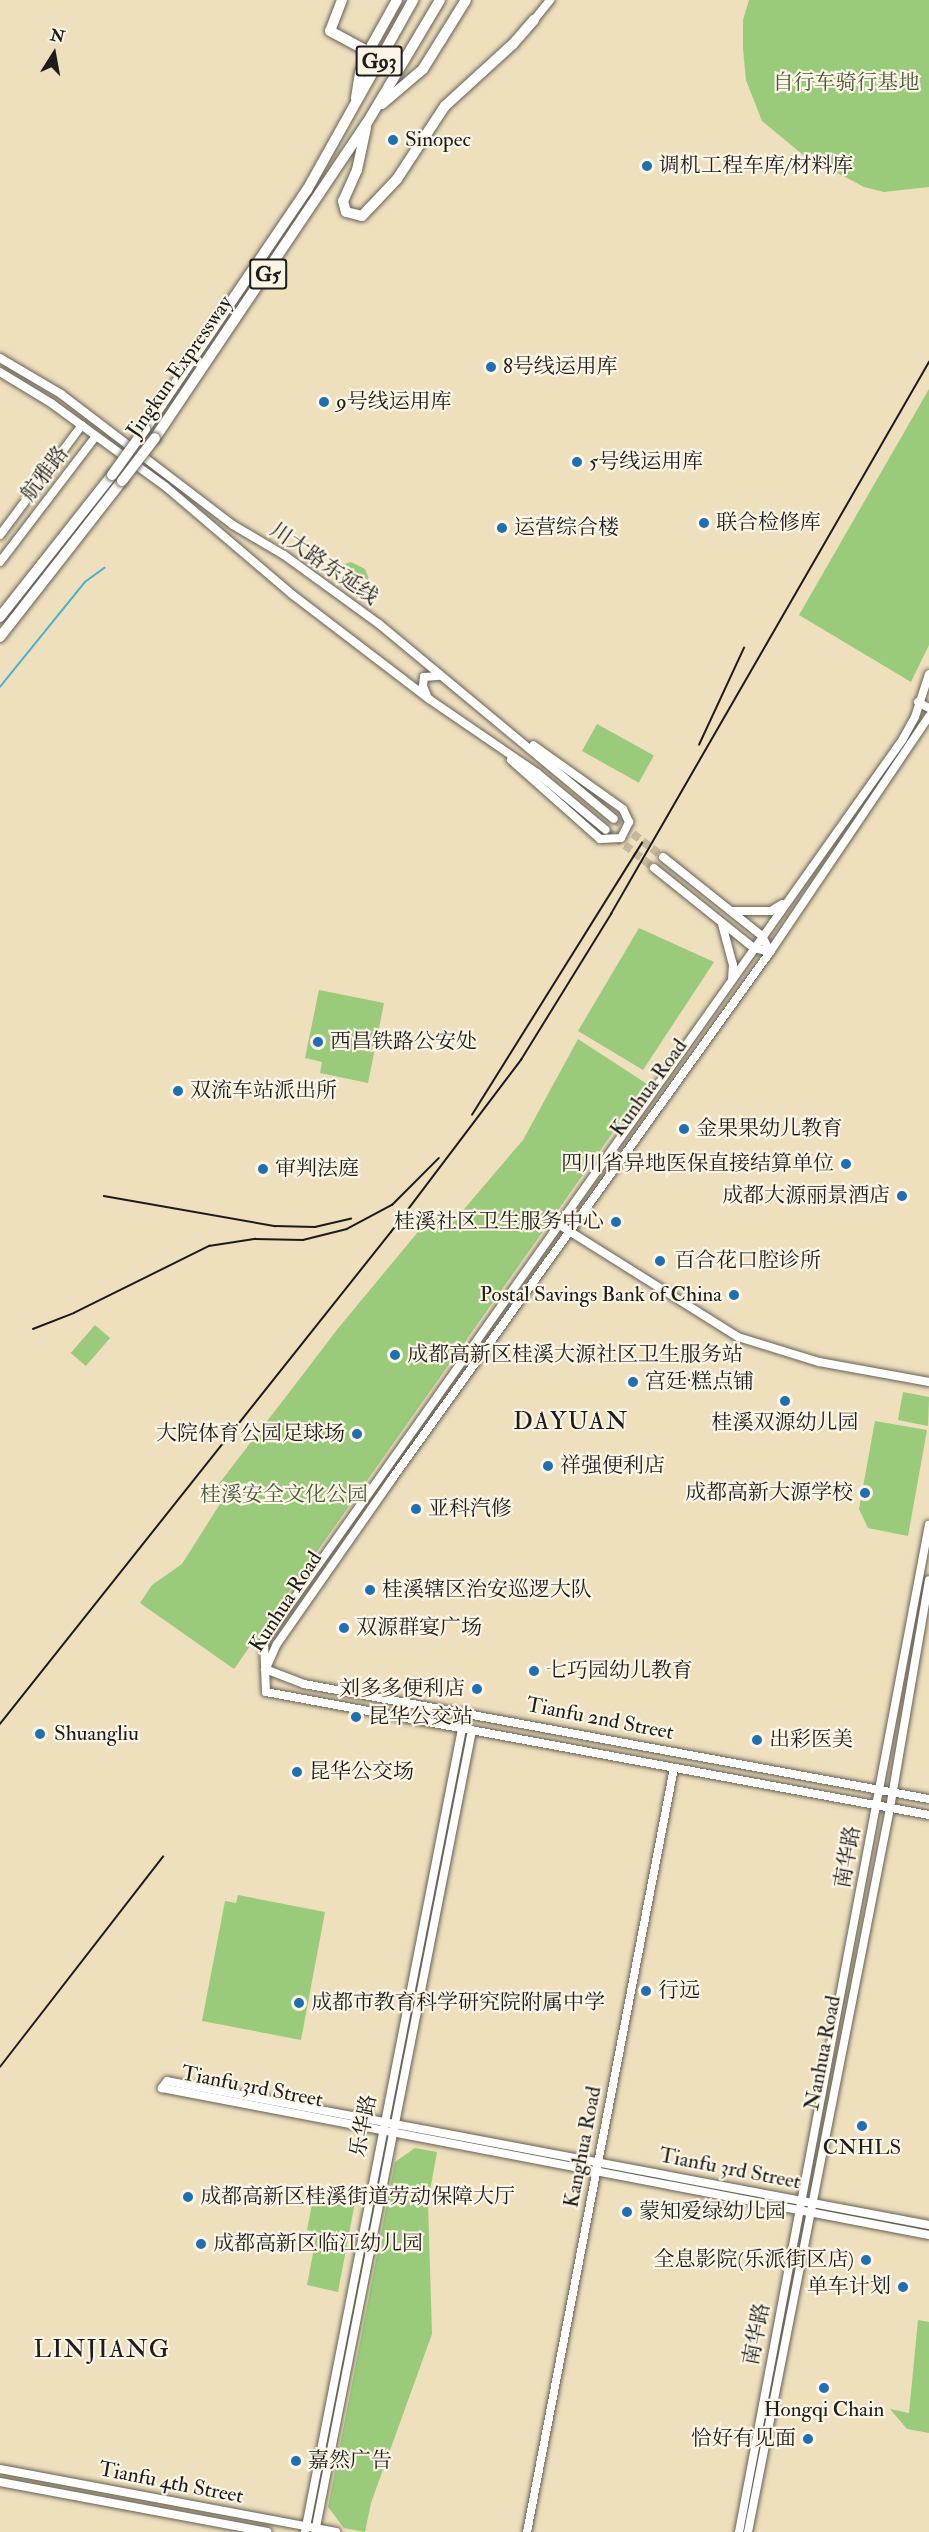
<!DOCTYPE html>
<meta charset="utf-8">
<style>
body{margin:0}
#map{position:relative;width:929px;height:2532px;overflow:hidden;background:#eedfbd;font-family:"IM FELL Double Pica","Noto Serif SC",serif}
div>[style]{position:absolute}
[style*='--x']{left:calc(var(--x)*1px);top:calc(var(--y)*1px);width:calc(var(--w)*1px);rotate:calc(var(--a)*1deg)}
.green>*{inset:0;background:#9acb7a;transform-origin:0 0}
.stream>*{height:1.5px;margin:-0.75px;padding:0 0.75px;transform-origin:0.75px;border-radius:0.75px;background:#49b1c8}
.secondary-tunnel>*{height:8px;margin-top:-4px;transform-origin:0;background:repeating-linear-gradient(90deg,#c4b89d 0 8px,transparent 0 12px)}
.roads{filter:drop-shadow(0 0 2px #666054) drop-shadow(0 0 2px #666054)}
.tertiary>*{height:8px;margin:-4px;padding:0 4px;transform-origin:4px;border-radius:4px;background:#fff}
.secondary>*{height:8px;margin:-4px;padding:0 4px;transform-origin:4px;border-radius:4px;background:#fff}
.motorway>*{height:10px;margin:-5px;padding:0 5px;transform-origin:5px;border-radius:5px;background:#fff}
.rail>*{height:1.5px;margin:-0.75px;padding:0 0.75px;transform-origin:0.75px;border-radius:0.75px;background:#1c1c1c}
.bridges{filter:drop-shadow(0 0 2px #666054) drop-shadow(0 0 2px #666054)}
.motorway-bridge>*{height:10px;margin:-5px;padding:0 5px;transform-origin:5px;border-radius:5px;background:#fff}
.dots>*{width:16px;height:16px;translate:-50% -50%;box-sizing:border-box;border:3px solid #fcf5e5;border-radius:50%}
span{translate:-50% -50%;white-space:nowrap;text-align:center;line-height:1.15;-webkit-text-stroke:4.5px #fcf5e5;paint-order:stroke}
.shield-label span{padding:2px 4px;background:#fcf5e5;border:2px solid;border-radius:4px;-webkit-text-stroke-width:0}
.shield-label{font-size:20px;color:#1c1c1c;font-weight:700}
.park-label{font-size:21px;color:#48593d}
.poi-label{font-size:21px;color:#1c1c1c}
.left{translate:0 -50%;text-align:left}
.right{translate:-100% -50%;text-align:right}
.street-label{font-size:21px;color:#1c1c1c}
.quarter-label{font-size:24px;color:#1c1c1c;letter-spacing:1.5px}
.north{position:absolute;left:24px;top:24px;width:60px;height:60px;-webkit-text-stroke:4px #fcf5e5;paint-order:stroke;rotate:11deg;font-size:16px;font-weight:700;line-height:24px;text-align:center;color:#1c1c1c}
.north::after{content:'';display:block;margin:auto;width:21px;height:27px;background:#1c1c1c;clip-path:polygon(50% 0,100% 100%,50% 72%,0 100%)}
</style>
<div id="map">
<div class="green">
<i style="clip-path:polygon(749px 0,929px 0,929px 187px,884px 192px,864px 187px,802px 154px,762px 121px,746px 80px,743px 49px,743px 20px)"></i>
<i style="clip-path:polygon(929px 389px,929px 645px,911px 682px,799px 615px)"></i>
<i style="clip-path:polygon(351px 562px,365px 569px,373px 589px,338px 566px)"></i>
<i style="left:597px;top:724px;width:65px;height:31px;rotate:29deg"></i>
<i style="clip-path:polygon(639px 928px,714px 962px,643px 1070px,578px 1031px)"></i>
<i style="clip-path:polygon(319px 990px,384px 1003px,368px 1083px,320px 1073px,322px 1062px,305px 1058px)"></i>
<i style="clip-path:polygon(578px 1039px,647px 1084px,234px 1669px,140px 1603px,152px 1585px,182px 1564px,225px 1496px,215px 1489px,340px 1326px,432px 1215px,448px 1228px,523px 1140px)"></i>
<i style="left:95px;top:1325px;width:20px;height:37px;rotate:41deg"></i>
<i style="clip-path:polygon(903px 1392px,929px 1397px,928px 1426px,898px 1420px)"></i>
<i style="clip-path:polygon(875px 1421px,927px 1430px,908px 1536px,868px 1528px,859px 1509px)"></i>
<i style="clip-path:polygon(238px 1895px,325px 1912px,301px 2040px,202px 2021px,225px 1901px,236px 1903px)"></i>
<i style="clip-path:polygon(415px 2148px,437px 2152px,428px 2202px,432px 2334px,371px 2503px,365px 2532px,344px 2528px,328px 2507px,395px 2162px)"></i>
<i style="clip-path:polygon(315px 2188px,356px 2197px,338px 2292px,307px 2285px,317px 2232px,307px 2230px)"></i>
<i style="clip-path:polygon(918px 2320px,929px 2322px,929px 2433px,907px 2429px,890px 2409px,909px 2413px)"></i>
</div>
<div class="stream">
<i style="--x:0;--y:687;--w:135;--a:-51"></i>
<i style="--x:85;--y:582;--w:24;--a:-36"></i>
</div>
<div class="secondary-tunnel">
<i style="--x:614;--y:819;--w:62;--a:37.8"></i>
<i style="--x:606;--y:830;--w:61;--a:38.4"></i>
</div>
<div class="roads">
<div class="tertiary">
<i style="--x:534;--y:20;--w:26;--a:-51"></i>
<i style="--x:0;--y:535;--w:137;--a:-53.3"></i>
<i style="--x:0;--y:562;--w:158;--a:-52.7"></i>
<i style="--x:558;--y:1224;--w:213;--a:32.1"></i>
<i style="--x:738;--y:1337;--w:85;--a:17.2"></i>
<i style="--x:819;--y:1362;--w:112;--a:10.3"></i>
<i style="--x:929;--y:2225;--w:775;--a:-169.3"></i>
<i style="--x:167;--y:2081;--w:9;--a:126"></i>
<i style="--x:162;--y:2088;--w:781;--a:10.85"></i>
<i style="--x:305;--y:2532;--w:818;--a:-78.94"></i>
<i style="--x:315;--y:2532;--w:817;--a:-78.92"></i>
<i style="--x:527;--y:2532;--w:778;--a:-79.11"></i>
</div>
<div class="secondary">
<i style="--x:0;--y:358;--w:71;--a:30.5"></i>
<i style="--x:61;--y:394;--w:216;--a:37.3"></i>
<i style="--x:233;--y:525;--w:59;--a:30.5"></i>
<i style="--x:284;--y:555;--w:117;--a:36"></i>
<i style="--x:379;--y:624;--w:305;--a:39.7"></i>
<i style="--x:0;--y:372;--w:60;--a:31.3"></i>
<i style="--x:51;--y:403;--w:142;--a:36.1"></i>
<i style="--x:166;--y:487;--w:167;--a:40.4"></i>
<i style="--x:293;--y:595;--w:171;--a:37.4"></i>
<i style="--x:429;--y:699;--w:131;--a:34.4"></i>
<i style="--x:537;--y:773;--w:89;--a:39.6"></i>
<i style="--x:929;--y:674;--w:45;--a:108"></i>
<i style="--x:915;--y:717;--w:25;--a:119"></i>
<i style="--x:903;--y:739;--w:1105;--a:125.31"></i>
<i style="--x:264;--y:1641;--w:51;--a:87.8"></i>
<i style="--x:266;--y:1692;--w:674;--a:10.51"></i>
<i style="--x:427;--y:696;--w:11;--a:-112"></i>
<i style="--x:423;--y:686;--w:9;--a:-84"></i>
<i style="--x:424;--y:677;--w:16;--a:-4"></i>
<i style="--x:918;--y:702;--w:13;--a:29"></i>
<i style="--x:511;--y:760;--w:119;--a:41.6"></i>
<i style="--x:600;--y:839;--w:21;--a:-3"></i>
<i style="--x:621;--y:838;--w:18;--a:-63"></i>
<i style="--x:629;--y:822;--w:14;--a:-115"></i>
<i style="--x:623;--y:809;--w:110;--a:-144.6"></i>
<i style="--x:663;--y:857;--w:127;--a:38.6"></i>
<i style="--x:762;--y:936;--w:18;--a:63"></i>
<i style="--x:654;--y:868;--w:128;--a:38.7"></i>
<i style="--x:754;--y:948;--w:16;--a:14"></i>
<i style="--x:731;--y:911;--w:40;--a:0"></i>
<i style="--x:771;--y:911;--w:13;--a:-32"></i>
<i style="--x:722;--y:924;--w:42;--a:75"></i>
<i style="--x:733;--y:965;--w:13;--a:94"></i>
<i style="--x:267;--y:1666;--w:24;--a:-66"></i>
<i style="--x:277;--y:1644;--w:201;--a:-55.1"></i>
<i style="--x:392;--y:1479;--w:649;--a:-54.35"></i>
<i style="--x:770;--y:952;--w:285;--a:-56"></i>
<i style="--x:265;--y:1669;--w:42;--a:21"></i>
<i style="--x:304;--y:1684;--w:635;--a:10.43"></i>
<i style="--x:0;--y:2469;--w:342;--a:10.6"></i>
<i style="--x:0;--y:2482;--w:272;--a:10.6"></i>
<i style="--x:739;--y:2532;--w:1025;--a:-79.32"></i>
<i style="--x:748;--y:2532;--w:738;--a:-78.9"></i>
<i style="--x:890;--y:1808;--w:231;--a:-80.3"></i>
</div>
<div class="motorway">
<i style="--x:342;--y:0;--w:33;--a:111"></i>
<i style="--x:330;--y:31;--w:44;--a:28.3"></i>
<i style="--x:356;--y:98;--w:25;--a:-81"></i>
<i style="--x:360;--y:73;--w:30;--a:-67"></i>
<i style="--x:372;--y:45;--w:51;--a:-60.9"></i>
<i style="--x:382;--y:104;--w:54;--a:-40.5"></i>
<i style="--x:423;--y:69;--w:81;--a:-58.1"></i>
<i style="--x:366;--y:128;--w:43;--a:102.1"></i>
<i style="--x:357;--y:170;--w:34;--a:114"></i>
<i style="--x:343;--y:201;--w:11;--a:75"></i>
<i style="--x:346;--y:212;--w:16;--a:14"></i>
<i style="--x:362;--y:216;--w:51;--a:-46.6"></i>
<i style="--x:397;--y:179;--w:87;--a:-56.7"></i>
<i style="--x:445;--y:106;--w:92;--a:-42.4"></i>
<i style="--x:513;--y:44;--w:32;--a:-49"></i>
<i style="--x:145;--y:429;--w:289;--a:-55.9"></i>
<i style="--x:307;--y:190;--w:218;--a:-60.8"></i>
<i style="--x:155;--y:438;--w:380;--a:-56.1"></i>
<i style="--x:367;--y:123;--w:143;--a:-59.3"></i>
<i style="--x:0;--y:617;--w:181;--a:-51.7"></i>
<i style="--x:0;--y:637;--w:198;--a:-52"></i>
</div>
</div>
<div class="rail">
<i style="--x:699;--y:745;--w:107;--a:-65.1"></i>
<i style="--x:472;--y:1115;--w:321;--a:-58"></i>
<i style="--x:104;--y:1196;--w:174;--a:10"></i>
<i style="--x:275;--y:1226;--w:40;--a:1.4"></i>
<i style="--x:315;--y:1227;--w:37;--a:-13"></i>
<i style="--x:33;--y:1329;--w:44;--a:-21.3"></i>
<i style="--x:74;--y:1313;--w:151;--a:-26.4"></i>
<i style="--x:209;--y:1246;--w:47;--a:-8.7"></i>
<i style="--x:255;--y:1239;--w:48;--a:1.2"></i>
<i style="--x:303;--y:1240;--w:45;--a:-14"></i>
<i style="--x:347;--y:1229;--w:51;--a:-28.1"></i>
<i style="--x:392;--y:1205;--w:66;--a:-45"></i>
<i style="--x:0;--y:1724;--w:628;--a:-51.53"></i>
<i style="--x:391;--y:1232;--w:216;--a:-52.9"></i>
<i style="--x:521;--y:1060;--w:172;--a:-58.3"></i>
<i style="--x:611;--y:914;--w:637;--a:-60.05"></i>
<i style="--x:0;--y:2067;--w:266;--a:-52.2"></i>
</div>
<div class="bridges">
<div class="motorway-bridge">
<i style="--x:112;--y:475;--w:57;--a:-54.3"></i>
<i style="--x:122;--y:481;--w:54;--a:-52.5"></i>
</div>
</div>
<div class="dots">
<i style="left:393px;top:140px;background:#1f6fb2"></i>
<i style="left:647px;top:166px;background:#1f6fb2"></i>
<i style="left:491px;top:367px;background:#1f6fb2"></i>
<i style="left:324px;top:402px;background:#1f6fb2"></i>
<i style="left:577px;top:462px;background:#1f6fb2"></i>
<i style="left:704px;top:523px;background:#1f6fb2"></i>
<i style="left:502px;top:528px;background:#1f6fb2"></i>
<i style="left:318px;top:1042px;background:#1f6fb2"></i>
<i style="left:178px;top:1091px;background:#1f6fb2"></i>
<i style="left:684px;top:1129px;background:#1f6fb2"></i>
<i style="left:846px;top:1164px;background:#1f6fb2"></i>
<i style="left:263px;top:1169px;background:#1f6fb2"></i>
<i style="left:902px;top:1196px;background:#1f6fb2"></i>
<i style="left:616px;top:1222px;background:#1f6fb2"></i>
<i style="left:660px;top:1261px;background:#1f6fb2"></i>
<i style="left:734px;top:1295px;background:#1f6fb2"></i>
<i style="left:395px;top:1355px;background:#1f6fb2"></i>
<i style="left:633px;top:1382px;background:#1f6fb2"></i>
<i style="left:785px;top:1401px;background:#1f6fb2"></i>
<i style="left:357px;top:1434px;background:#1f6fb2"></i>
<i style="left:548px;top:1466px;background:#1f6fb2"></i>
<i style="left:865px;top:1493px;background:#1f6fb2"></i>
<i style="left:416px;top:1509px;background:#1f6fb2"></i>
<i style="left:370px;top:1590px;background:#1f6fb2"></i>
<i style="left:344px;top:1628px;background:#1f6fb2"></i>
<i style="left:534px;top:1671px;background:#1f6fb2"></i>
<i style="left:477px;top:1689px;background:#1f6fb2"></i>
<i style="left:356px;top:1717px;background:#1f6fb2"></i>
<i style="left:40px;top:1734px;background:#1f6fb2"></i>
<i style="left:757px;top:1740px;background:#1f6fb2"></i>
<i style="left:297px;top:1772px;background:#1f6fb2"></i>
<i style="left:646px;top:1991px;background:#1f6fb2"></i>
<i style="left:299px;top:2003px;background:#1f6fb2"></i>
<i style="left:862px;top:2126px;background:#1f6fb2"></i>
<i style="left:188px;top:2197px;background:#1f6fb2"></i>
<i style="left:627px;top:2212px;background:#1f6fb2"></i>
<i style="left:201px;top:2244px;background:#1f6fb2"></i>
<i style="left:866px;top:2260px;background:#1f6fb2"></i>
<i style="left:903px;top:2287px;background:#1f6fb2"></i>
<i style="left:824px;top:2388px;background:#1f6fb2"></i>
<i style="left:808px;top:2439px;background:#1f6fb2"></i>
<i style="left:296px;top:2461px;background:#1f6fb2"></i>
</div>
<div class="shield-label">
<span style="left:379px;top:61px">G93</span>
<span style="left:268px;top:274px">G5</span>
</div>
<div class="park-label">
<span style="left:846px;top:83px">自行车骑行基地</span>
<span style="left:284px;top:1495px">桂溪安全文化公园</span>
</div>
<div class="poi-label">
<span class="left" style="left:405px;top:140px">Sinopec</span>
<span class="left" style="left:659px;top:166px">调机工程车库/材料库</span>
<span class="left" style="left:503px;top:367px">8号线运用库</span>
<span class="left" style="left:336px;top:402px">9号线运用库</span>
<span class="left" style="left:589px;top:462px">5号线运用库</span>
<span class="left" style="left:716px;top:523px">联合检修库</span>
<span class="left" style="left:514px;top:528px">运营综合楼</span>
<span class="left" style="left:330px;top:1042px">西昌铁路公安处</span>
<span class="left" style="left:190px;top:1091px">双流车站派出所</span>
<span class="left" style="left:696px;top:1129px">金果果幼儿教育</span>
<span class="right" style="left:834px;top:1164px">四川省异地医保直接结算单位</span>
<span class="left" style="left:275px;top:1169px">审判法庭</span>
<span class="right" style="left:890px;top:1196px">成都大源丽景酒店</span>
<span class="right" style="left:604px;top:1222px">桂溪社区卫生服务中心</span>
<span class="left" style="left:674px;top:1261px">百合花口腔诊所</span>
<span class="right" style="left:722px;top:1295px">Postal Savings Bank of China</span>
<span class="left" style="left:407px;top:1355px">成都高新区桂溪大源社区卫生服务站</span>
<span class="left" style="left:645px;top:1382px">宫廷·糕点铺</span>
<span style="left:785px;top:1423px">桂溪双源幼儿园</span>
<span class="right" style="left:345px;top:1434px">大院体育公园足球场</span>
<span class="left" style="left:560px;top:1466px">祥强便利店</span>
<span class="right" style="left:853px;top:1493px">成都高新大源学校</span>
<span class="left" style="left:428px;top:1509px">亚科汽修</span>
<span class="left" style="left:382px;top:1590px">桂溪辖区治安巡逻大队</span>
<span class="left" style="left:356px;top:1628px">双源群宴广场</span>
<span class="left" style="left:546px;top:1671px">七巧园幼儿教育</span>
<span class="right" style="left:465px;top:1689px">刘多多便利店</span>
<span class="left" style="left:368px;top:1717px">昆华公交站</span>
<span class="left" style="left:54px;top:1734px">Shuangliu</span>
<span class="left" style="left:769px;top:1740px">出彩医美</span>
<span class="left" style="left:309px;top:1772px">昆华公交场</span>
<span class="left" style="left:658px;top:1991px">行远</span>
<span class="left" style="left:311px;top:2003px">成都市教育科学研究院附属中学</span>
<span style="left:862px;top:2148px">CNHLS</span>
<span class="left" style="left:200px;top:2197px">成都高新区桂溪街道劳动保障大厅</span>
<span class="left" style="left:639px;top:2212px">蒙知爱绿幼儿园</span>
<span class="left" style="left:213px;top:2244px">成都高新区临江幼儿园</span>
<span class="right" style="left:854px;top:2260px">全息影院(乐派街区店)</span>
<span class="right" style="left:891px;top:2287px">单车计划</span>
<span style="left:824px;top:2410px">Hongqi Chain</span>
<span class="right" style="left:796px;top:2439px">恰好有见面</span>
<span class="left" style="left:308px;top:2461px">嘉然广告</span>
</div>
<div class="street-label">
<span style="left:180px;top:367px;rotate:-55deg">Jingkun Expressway</span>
<span style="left:45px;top:474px;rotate:-53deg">航雅路</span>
<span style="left:324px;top:564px;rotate:35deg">川大路东延线</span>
<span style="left:649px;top:1088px;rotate:-54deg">Kunhua Road</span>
<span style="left:286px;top:1602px;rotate:-57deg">Kunhua Road</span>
<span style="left:600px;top:1719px;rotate:11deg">Tianfu 2nd Street</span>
<span style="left:848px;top:1857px;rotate:-80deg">南华路</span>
<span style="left:823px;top:2053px;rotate:-79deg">Nanhua Road</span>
<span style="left:252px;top:2087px;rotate:11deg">Tianfu 3rd Street</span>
<span style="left:364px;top:2126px;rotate:-79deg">乐华路</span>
<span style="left:583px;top:2147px;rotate:-79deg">Kanghua Road</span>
<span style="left:730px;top:2169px;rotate:11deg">Tianfu 3rd Street</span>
<span style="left:757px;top:2334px;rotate:-79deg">南华路</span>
<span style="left:171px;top:2483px;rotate:11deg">Tianfu 4th Street</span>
</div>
<div class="quarter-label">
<span style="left:571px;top:1422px">DAYUAN</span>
<span style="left:102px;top:2350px">LINJIANG</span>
</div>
<div class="north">N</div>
</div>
